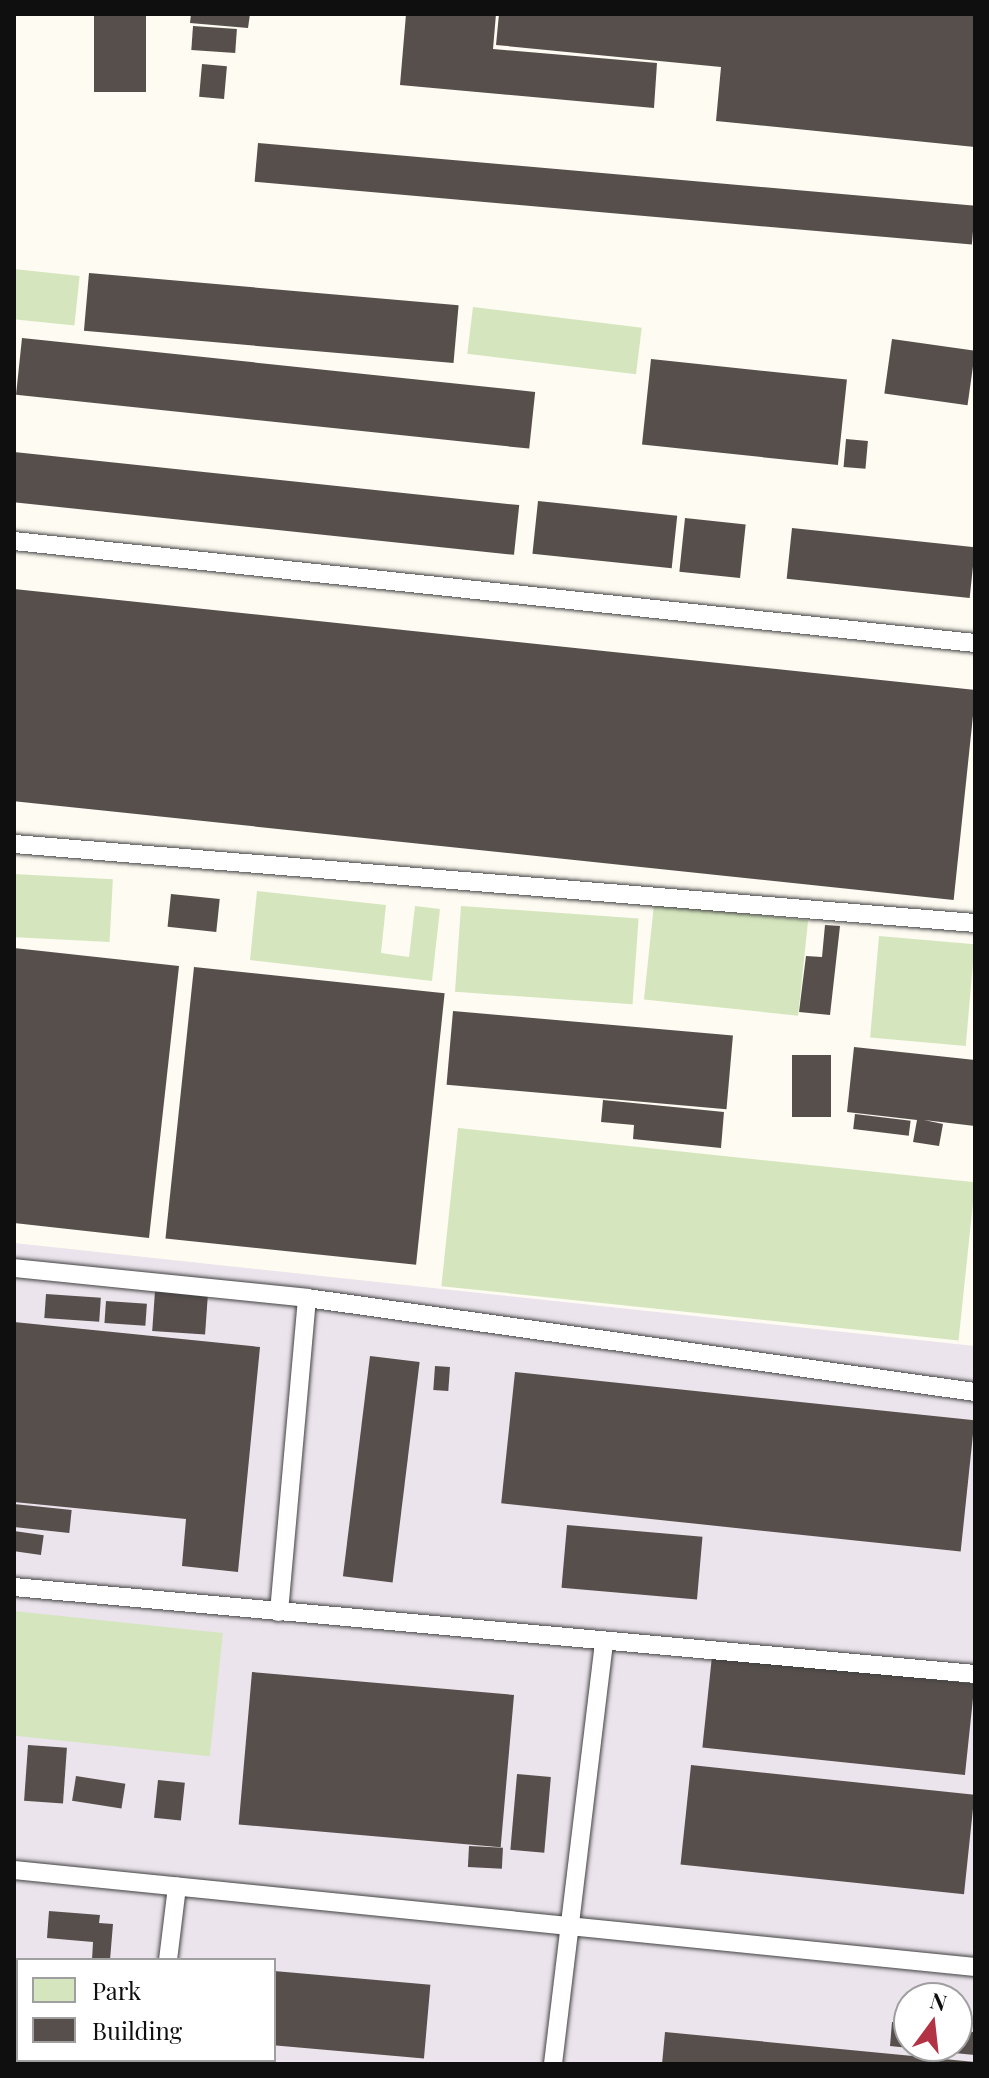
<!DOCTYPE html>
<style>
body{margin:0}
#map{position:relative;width:989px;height:2078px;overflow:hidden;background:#fefbf2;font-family:"Playfair Display",serif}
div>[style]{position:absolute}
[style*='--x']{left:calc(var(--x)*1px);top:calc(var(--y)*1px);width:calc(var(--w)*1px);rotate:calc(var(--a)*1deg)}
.industrial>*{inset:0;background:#ebe4ec}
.green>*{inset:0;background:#d5e6be;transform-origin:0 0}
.building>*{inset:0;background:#574f4c;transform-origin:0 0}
.roads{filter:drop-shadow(0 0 2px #424242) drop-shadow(0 0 2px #424242)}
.service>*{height:18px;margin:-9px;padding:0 9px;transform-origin:9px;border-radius:9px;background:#fff}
span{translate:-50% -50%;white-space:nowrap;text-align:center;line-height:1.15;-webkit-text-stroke:8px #fff;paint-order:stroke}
.frame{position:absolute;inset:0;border:16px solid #0f0f0f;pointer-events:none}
.legend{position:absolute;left:16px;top:1958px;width:260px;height:104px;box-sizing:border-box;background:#fff;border:2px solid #9f9f9f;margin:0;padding:10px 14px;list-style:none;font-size:24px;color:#0f0f0f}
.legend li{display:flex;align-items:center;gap:16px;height:40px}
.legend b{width:40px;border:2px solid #9f9f9f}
.north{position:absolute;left:893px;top:1982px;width:80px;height:80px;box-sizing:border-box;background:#fff;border:2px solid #9f9f9f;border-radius:50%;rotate:15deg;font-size:22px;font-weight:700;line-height:32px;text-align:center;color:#0f0f0f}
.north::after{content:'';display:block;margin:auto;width:28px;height:36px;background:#b23343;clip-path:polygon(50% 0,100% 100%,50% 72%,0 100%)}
</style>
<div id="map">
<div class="industrial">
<i style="clip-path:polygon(evenodd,14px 1243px,975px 1346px,975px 2064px,14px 2064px,14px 1243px,18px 1960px,274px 1960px,274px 2060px,18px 2060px,18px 1960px,14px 1243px,909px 1998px,957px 1998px,957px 2046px,909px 2046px,909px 1998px)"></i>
</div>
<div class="green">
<i style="left:14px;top:269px;width:66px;height:50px;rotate:6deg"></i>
<i style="left:473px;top:307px;width:170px;height:47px;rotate:7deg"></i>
<i style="left:14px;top:874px;width:99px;height:63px;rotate:3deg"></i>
<i style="clip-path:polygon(257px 891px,386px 905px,381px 953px,409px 957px,415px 906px,440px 909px,432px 981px,250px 960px)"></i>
<i style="left:654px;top:904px;width:155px;height:96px;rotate:6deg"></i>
<i style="left:461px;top:906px;width:178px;height:86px;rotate:4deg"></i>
<i style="left:879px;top:936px;width:96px;height:102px;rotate:5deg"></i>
<i style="left:458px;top:1128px;width:520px;height:159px;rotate:6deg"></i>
<i style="left:14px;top:1611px;width:210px;height:124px;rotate:6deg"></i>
</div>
<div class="building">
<i style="left:94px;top:14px;width:52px;height:78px"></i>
<i style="clip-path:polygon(191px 14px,250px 14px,248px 28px,190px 23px)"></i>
<i style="clip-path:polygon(406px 14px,496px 14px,493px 49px,657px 63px,654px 108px,400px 85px)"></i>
<i style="clip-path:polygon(499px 14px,975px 14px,975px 147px,716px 121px,721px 67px,496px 45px)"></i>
<i style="left:193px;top:26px;width:44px;height:24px;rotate:4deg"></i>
<i style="left:202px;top:64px;width:25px;height:33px;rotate:5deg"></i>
<i style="left:258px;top:143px;width:720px;height:39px;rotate:5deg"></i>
<i style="left:89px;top:273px;width:371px;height:58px;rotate:5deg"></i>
<i style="left:22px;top:338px;width:516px;height:57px;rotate:6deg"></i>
<i style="left:892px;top:339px;width:84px;height:55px;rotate:8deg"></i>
<i style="left:651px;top:359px;width:197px;height:86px;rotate:6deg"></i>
<i style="left:846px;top:439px;width:22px;height:28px;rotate:5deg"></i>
<i style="left:14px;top:452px;width:508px;height:50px;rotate:6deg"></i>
<i style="left:538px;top:501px;width:140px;height:53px;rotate:6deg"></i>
<i style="left:685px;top:518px;width:61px;height:54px;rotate:6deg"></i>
<i style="left:792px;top:528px;width:184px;height:51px;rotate:6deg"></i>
<i style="left:14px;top:589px;width:967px;height:211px;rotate:6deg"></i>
<i style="left:171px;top:894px;width:49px;height:33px;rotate:6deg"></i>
<i style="clip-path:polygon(825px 925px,840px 926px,830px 1015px,799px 1012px,806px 956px,822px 957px)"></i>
<i style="clip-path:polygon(14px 948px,179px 966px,149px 1238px,14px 1223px)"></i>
<i style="left:194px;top:967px;width:252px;height:273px;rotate:6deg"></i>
<i style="left:453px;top:1011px;width:281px;height:74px;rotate:5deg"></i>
<i style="clip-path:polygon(854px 1047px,975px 1060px,975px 1126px,924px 1120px,943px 1124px,939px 1146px,913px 1142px,917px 1120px,847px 1112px)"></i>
<i style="left:792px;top:1055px;width:39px;height:62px"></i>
<i style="clip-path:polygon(603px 1100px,724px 1112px,721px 1148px,633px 1139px,634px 1125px,601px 1122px)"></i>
<i style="left:855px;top:1114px;width:56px;height:15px;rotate:7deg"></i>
<i style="left:155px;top:1291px;width:53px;height:40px;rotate:4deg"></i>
<i style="left:46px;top:1294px;width:55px;height:24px;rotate:4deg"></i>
<i style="left:106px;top:1301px;width:41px;height:22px;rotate:4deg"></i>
<i style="clip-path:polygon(14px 1322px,260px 1347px,238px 1572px,182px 1566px,186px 1519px,14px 1502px)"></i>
<i style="left:370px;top:1356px;width:50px;height:222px;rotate:7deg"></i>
<i style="left:435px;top:1366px;width:15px;height:24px;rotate:4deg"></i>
<i style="left:515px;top:1372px;width:462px;height:132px;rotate:6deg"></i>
<i style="left:14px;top:1504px;width:58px;height:23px;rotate:6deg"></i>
<i style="left:567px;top:1525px;width:136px;height:63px;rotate:5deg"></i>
<i style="left:14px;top:1531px;width:30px;height:20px;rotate:8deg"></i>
<i style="left:712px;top:1656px;width:264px;height:92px;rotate:6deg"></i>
<i style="left:252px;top:1672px;width:263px;height:153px;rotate:5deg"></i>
<i style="left:28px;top:1745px;width:39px;height:56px;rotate:4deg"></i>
<i style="left:691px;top:1765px;width:285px;height:100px;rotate:6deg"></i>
<i style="left:517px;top:1774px;width:34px;height:76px;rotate:5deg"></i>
<i style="left:76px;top:1776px;width:50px;height:25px;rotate:9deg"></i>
<i style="left:158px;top:1780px;width:27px;height:38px;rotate:6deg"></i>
<i style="left:469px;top:1846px;width:34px;height:21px;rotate:3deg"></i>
<i style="clip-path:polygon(49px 1911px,100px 1915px,99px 1923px,113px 1924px,110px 1960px,92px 1960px,93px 1942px,47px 1938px)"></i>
<i style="left:274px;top:1971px;width:157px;height:74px;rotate:5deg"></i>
<i style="clip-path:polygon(14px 1994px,18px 1994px,18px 2060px,103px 2060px,102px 2064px,14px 2064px)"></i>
<i style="clip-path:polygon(892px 2022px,909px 2023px,909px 2048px,890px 2046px)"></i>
<i style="clip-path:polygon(957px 2031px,975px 2032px,975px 2055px,954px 2053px)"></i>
<i style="clip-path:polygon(665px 2032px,975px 2062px,975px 2064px,662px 2064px)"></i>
</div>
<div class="roads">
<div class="service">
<i style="--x:14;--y:541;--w:966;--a:6.06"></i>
<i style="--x:14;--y:844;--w:964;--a:4.7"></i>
<i style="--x:14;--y:1268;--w:295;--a:5.8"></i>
<i style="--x:307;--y:1298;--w:675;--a:8.01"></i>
<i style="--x:14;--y:1587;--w:965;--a:5.17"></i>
<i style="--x:279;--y:1612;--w:315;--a:-84.9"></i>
<i style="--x:14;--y:1870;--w:966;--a:5.76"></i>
<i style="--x:168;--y:1960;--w:74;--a:-83"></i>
<i style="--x:143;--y:2064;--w:6;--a:-39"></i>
<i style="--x:553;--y:2064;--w:425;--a:-83.1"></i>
</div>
</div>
<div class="frame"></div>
<ul class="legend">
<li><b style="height:22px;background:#d5e6be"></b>Park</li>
<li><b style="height:22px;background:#574f4c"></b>Building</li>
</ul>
<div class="north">N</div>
</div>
